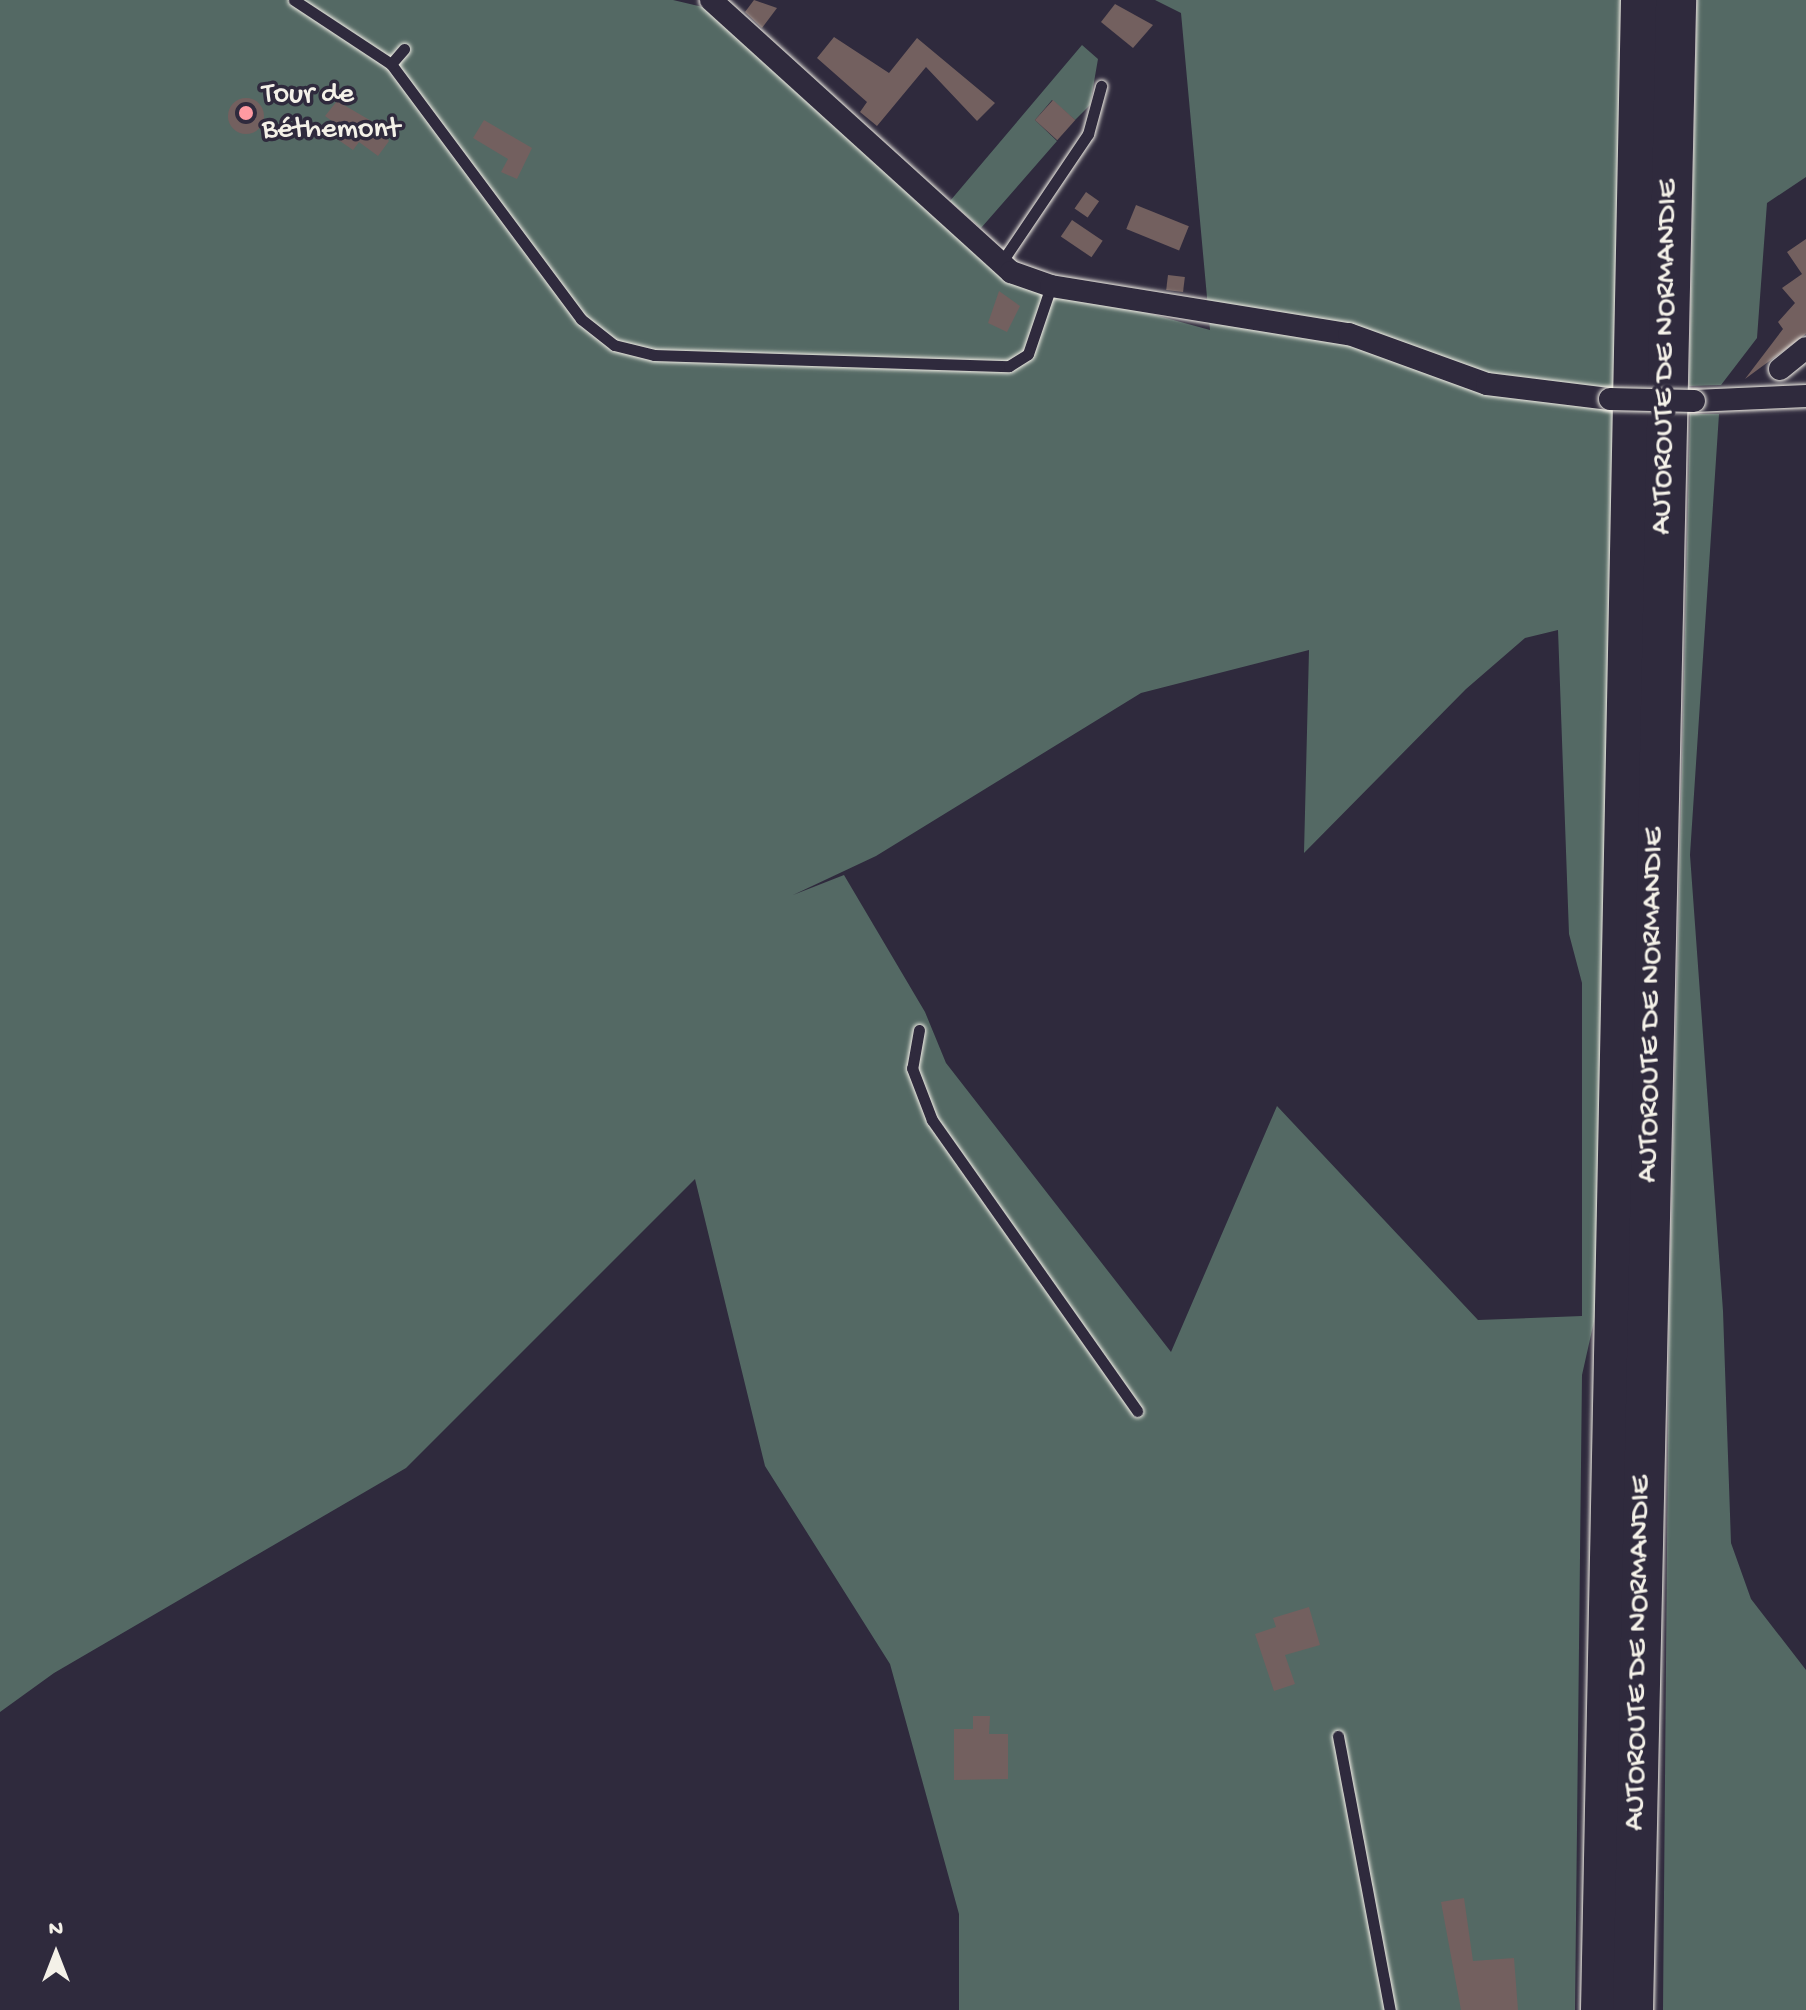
<!DOCTYPE html>
<meta charset="utf-8">
<style>
body{margin:0}
#map{position:relative;width:1806px;height:2010px;overflow:hidden;background:#2f2a3d;font-family:"Gochi Hand",sans-serif}
div>[style]{position:absolute}
[style*='--x']{left:calc(var(--x)*1px);top:calc(var(--y)*1px);width:calc(var(--w)*1px);rotate:calc(var(--a)*1deg)}
.green>*{inset:0;background:#546964}
.building>*{inset:0;background:#73605f;transform-origin:0 0}
.round{border-radius:50%}
.roads{filter:drop-shadow(0 0 2px #f4f1e8) drop-shadow(0 0 2px #f4f1e8)}
.service>*{height:11px;margin:-5.5px;padding:0 5.5px;transform-origin:5.5px;border-radius:5.5px;background:#2f2a3d}
.minor>*{height:22px;margin:-11px;padding:0 11px;transform-origin:11px;border-radius:11px;background:#2f2a3d}
.motorway>*{height:40px;margin:-20px;padding:0 20px;transform-origin:20px;border-radius:20px;background:#2f2a3d}
.bridges{filter:drop-shadow(0 0 2px #f4f1e8) drop-shadow(0 0 2px #f4f1e8)}
.minor-bridge>*{height:22px;margin:-11px;padding:0 11px;transform-origin:11px;border-radius:11px;background:#2f2a3d}
.dots>*{width:22px;height:22px;translate:-50% -50%;box-sizing:border-box;border:4px solid #2f2a3d;border-radius:50%}
span{translate:-50% -50%;white-space:nowrap;text-align:center;line-height:1.15;-webkit-text-stroke:7px #2f2a3d;paint-order:stroke}
.poi-label{font-size:30px;color:#f4f1e8}
.left{translate:0 -50%;text-align:left}
.street-label{font-size:30px;color:#f4f1e8}
.north{position:absolute;left:16px;top:1914px;width:80px;height:80px;-webkit-text-stroke:6px #2f2a3d;paint-order:stroke;rotate:0deg;font-size:22px;font-weight:700;line-height:32px;text-align:center;color:#f4f1e8}
.north::after{content:'';display:block;margin:auto;width:28px;height:36px;background:#f4f1e8;clip-path:polygon(50% 0,100% 100%,50% 72%,0 100%)}
</style>
<div id="map">
<div class="green">
<i style="clip-path:polygon(evenodd,0 0,673px 0,707px 8px,1001px 273px,1210px 330px,1181px 13px,1155px 0,1621px 0,1595px 1317px,1582px 1375px,1575px 2010px,959px 2010px,959px 1914px,890px 1664px,765px 1466px,695px 1179px,406px 1468px,54px 1673px,0 1712px,0 0,1558px 630px,1569px 934px,1582px 983px,1582px 1316px,1478px 1320px,1277px 1106px,1171px 1352px,946px 1063px,925px 1012px,844px 875px,793px 895px,876px 856px,1141px 693px,1309px 650px,1304px 853px,1466px 689px,1525px 638px,1558px 630px)"></i>
<i style="clip-path:polygon(1697px 0,1806px 0,1806px 177px,1767px 203px,1757px 338px,1721px 385px,1689px 386px)"></i>
<i style="clip-path:polygon(1082px 45px,1098px 59px,1090px 105px,1075px 120px,1052px 100px,1035px 120px,1057px 141px,981px 228px,950px 201px)"></i>
<i style="clip-path:polygon(1690px 414px,1719px 414px,1690px 855px,1723px 1311px,1731px 1543px,1751px 1599px,1806px 1670px,1806px 2010px,1663px 2010px,1669px 1319px)"></i>
</div>
<div class="building">
<i style="clip-path:polygon(754px 0,777px 8px,762px 28px,745px 12px)"></i>
<i style="clip-path:polygon(1115px 4px,1153px 25px,1133px 48px,1101px 22px)"></i>
<i style="clip-path:polygon(834px 37px,889px 73px,917px 38px,995px 103px,977px 121px,926px 67px,877px 126px,860px 112px,867px 102px,817px 58px)"></i>
<i class="round" style="left:228px;top:98px;width:36px;height:36px"></i>
<i style="left:1053px;top:100px;width:30px;height:27px;rotate:42deg"></i>
<i style="clip-path:polygon(337px 101px,373px 122px,389px 141px,378px 156px,359px 142px,353px 150px,337px 139px,344px 130px,325px 116px)"></i>
<i style="clip-path:polygon(484px 120px,532px 148px,517px 179px,501px 172px,508px 159px,473px 138px)"></i>
<i style="left:1086px;top:192px;width:16px;height:20px;rotate:35deg"></i>
<i style="left:1136px;top:205px;width:57px;height:26px;rotate:22deg"></i>
<i style="left:1072px;top:220px;width:37px;height:20px;rotate:34deg"></i>
<i style="clip-path:polygon(1806px 239px,1806px 334px,1745px 379px,1783px 329px,1778px 322px,1795px 303px,1782px 288px,1802px 274px,1787px 252px)"></i>
<i style="left:1168px;top:275px;width:17px;height:15px;rotate:7deg"></i>
<i style="clip-path:polygon(999px 291px,1020px 306px,1007px 332px,988px 323px)"></i>
<i style="clip-path:polygon(1309px 1607px,1320px 1645px,1285px 1655px,1295px 1684px,1274px 1691px,1255px 1634px,1276px 1627px,1273px 1618px)"></i>
<i style="clip-path:polygon(973px 1716px,990px 1716px,989px 1734px,1008px 1734px,1008px 1779px,954px 1780px,954px 1729px,973px 1729px)"></i>
<i style="clip-path:polygon(1464px 1898px,1473px 1961px,1514px 1958px,1518px 2010px,1461px 2010px,1441px 1902px)"></i>
</div>
<div class="roads">
<div class="service">
<i style="--x:294;--y:0;--w:116;--a:33.4"></i>
<i style="--x:391;--y:64;--w:318;--a:53.3"></i>
<i style="--x:581;--y:319;--w:42;--a:38.2"></i>
<i style="--x:614;--y:345;--w:41;--a:14"></i>
<i style="--x:654;--y:355;--w:355;--a:1.8"></i>
<i style="--x:1009;--y:366;--w:22;--a:-32"></i>
<i style="--x:1028;--y:354;--w:72;--a:-71.3"></i>
<i style="--x:391;--y:64;--w:20;--a:-49"></i>
<i style="--x:1001;--y:263;--w:156;--a:-56"></i>
<i style="--x:1088;--y:134;--w:50;--a:-74.8"></i>
<i style="--x:919;--y:1030;--w:39;--a:100"></i>
<i style="--x:912;--y:1068;--w:56;--a:69"></i>
<i style="--x:932;--y:1120;--w:356;--a:54.8"></i>
<i style="--x:1338;--y:1736;--w:279;--a:79.3"></i>
</div>
<div class="minor">
<i style="--x:711;--y:0;--w:405;--a:42.2"></i>
<i style="--x:1011;--y:272;--w:42;--a:19.3"></i>
<i style="--x:1051;--y:286;--w:302;--a:9.2"></i>
<i style="--x:1349;--y:334;--w:147;--a:19.9"></i>
<i style="--x:1487;--y:384;--w:124;--a:7"></i>
<i style="--x:1780;--y:369;--w:33;--a:-39"></i>
<i style="--x:1694;--y:401;--w:112;--a:-2.6"></i>
</div>
<div class="motorway">
<i style="--x:1601;--y:2010;--w:2010;--a:-88.86"></i>
<i style="--x:1633;--y:2010;--w:2010;--a:-88.77"></i>
</div>
</div>
<div class="bridges">
<div class="minor-bridge">
<i style="--x:1610;--y:399;--w:84;--a:1.4"></i>
</div>
</div>
<div class="dots">
<i style="left:246px;top:113px;background:#ff9aa2"></i>
</div>
<div class="poi-label">
<span class="left" style="left:262px;top:113px">Tour de<br>Béthemont</span>
</div>
<div class="street-label">
<span style="left:1667px;top:357px;rotate:-89deg">AUTOROUTE DE NORMANDIE</span>
<span style="left:1653px;top:1005px;rotate:-89deg">AUTOROUTE DE NORMANDIE</span>
<span style="left:1640px;top:1653px;rotate:-89deg">AUTOROUTE DE NORMANDIE</span>
</div>
<div class="north">N</div>
</div>
